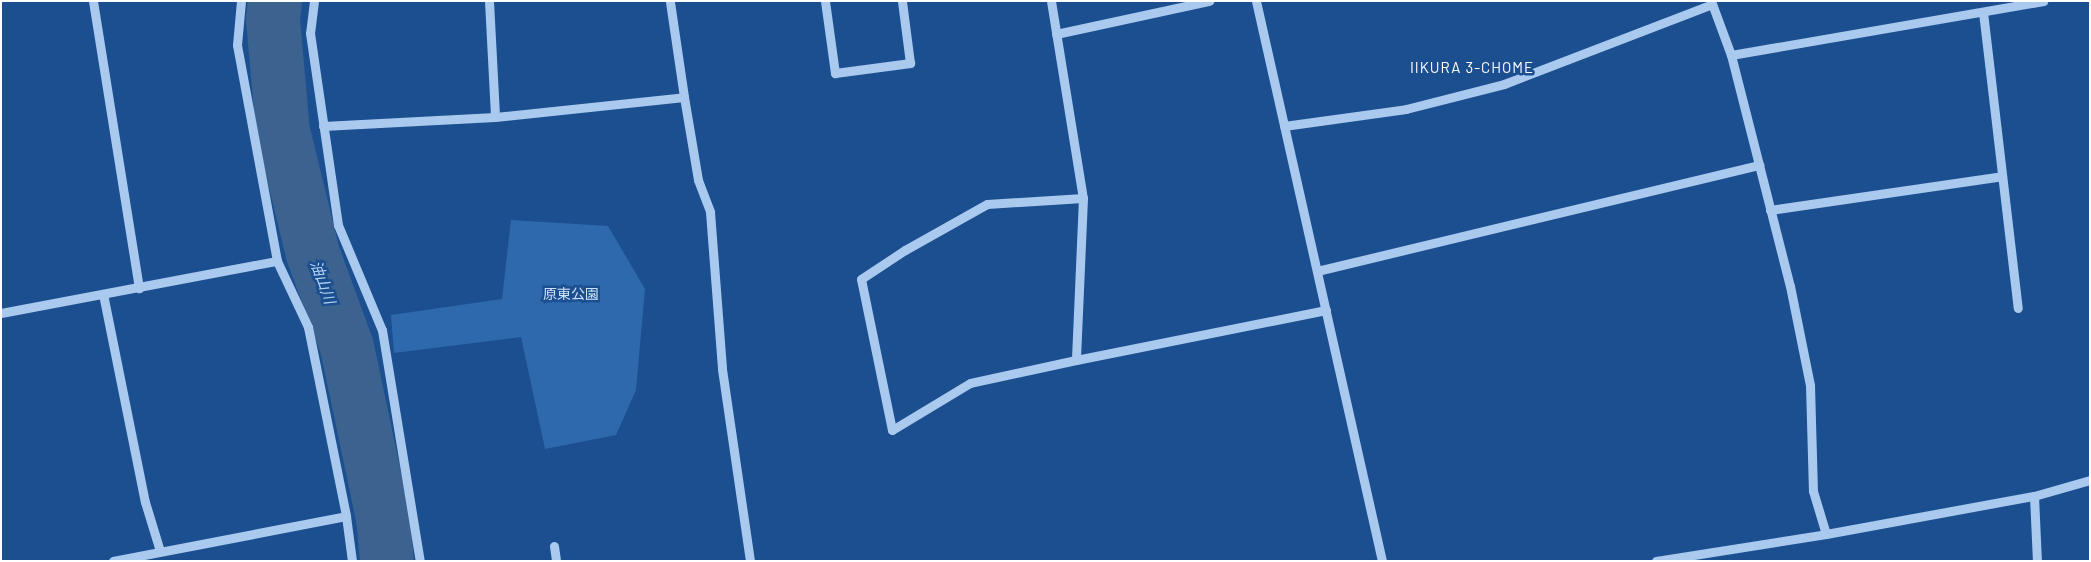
<!DOCTYPE html>
<meta charset="utf-8">
<style>
body{margin:0}
#map{position:relative;width:2091px;height:562px;overflow:hidden;background:#1b4f8f;font-family:Barlow,"Noto Sans JP",sans-serif}
div>[style]{position:absolute}
[style*='--x']{left:calc(var(--x)*1px);top:calc(var(--y)*1px);width:calc(var(--w)*1px);rotate:calc(var(--a)*1deg)}
.green>*{inset:0;background:#2e69ad}
.river>*{height:54px;margin:-27px;padding:0 27px;transform-origin:27px;border-radius:27px;background:#3c6290}
.minor>*{height:9px;margin:-4.5px;padding:0 4.5px;transform-origin:4.5px;border-radius:4.5px;background:#a9c9ee}
span{translate:-50% -50%;white-space:nowrap;text-align:center;line-height:1.15;-webkit-text-stroke:5px #1b4f8f;paint-order:stroke}
.park-label{font-size:14px;color:#cfe3fa}
.neighbourhood-label{font-size:15px;color:#fff;letter-spacing:1px}
.water-label{font-size:15px;color:#b5d3f5;font-style:italic}
.frame{position:absolute;inset:0;border:2px solid #fff;pointer-events:none}
</style>
<div id="map">
<div class="green">
<i style="clip-path:polygon(511px 220px,608px 226px,645px 289px,636px 390px,616px 435px,545px 449px,521px 337px,394px 353px,391px 315px,502px 299px)"></i>
</div>
<div class="river">
<i style="--x:275;--y:1;--w:19;--a:96"></i>
<i style="--x:273;--y:20;--w:111;--a:84.9"></i>
<i style="--x:283;--y:131;--w:127;--a:76.3"></i>
<i style="--x:313;--y:254;--w:99;--a:69.9"></i>
<i style="--x:347;--y:347;--w:175;--a:78.1"></i>
<i style="--x:383;--y:518;--w:43;--a:84.7"></i>
</div>
<div class="minor">
<i style="--x:93;--y:1;--w:291;--a:80.9"></i>
<i style="--x:241;--y:1;--w:44;--a:95.2"></i>
<i style="--x:237;--y:45;--w:220;--a:79.5"></i>
<i style="--x:277;--y:261;--w:73;--a:64.8"></i>
<i style="--x:308;--y:327;--w:193;--a:78.6"></i>
<i style="--x:346;--y:516;--w:45;--a:82.4"></i>
<i style="--x:314;--y:1;--w:32;--a:97"></i>
<i style="--x:310;--y:33;--w:194;--a:81.7"></i>
<i style="--x:338;--y:225;--w:114;--a:67.3"></i>
<i style="--x:382;--y:330;--w:234;--a:80.7"></i>
<i style="--x:489;--y:1;--w:116;--a:87"></i>
<i style="--x:825;--y:1;--w:73;--a:82.1"></i>
<i style="--x:835;--y:73;--w:76;--a:-7.6"></i>
<i style="--x:910;--y:63;--w:63;--a:-97.4"></i>
<i style="--x:1051;--y:1;--w:200;--a:80.8"></i>
<i style="--x:1256;--y:1;--w:574;--a:77.32"></i>
<i style="--x:1711;--y:1;--w:58;--a:69.7"></i>
<i style="--x:1731;--y:55;--w:238;--a:75.7"></i>
<i style="--x:1790;--y:286;--w:101;--a:78.6"></i>
<i style="--x:1810;--y:385;--w:106;--a:88.4"></i>
<i style="--x:1813;--y:491;--w:45;--a:73.2"></i>
<i style="--x:670;--y:2;--w:96;--a:81.6"></i>
<i style="--x:1983;--y:12;--w:298;--a:83.3"></i>
<i style="--x:1056;--y:34;--w:157;--a:-12.2"></i>
<i style="--x:1731;--y:55;--w:317;--a:-9.8"></i>
<i style="--x:323;--y:126;--w:172;--a:-3"></i>
<i style="--x:495;--y:117;--w:190;--a:-6"></i>
<i style="--x:684;--y:97;--w:84;--a:80.4"></i>
<i style="--x:698;--y:180;--w:34;--a:69"></i>
<i style="--x:710;--y:212;--w:157;--a:85.6"></i>
<i style="--x:722;--y:369;--w:194;--a:81.7"></i>
<i style="--x:1284;--y:126;--w:123;--a:-7.9"></i>
<i style="--x:1406;--y:109;--w:101;--a:-14.3"></i>
<i style="--x:1504;--y:84;--w:223;--a:-21"></i>
<i style="--x:1770;--y:210;--w:234;--a:-8.3"></i>
<i style="--x:1317;--y:271;--w:455;--a:-13.5"></i>
<i style="--x:103;--y:294;--w:212;--a:78.6"></i>
<i style="--x:145;--y:502;--w:51;--a:73"></i>
<i style="--x:1;--y:313;--w:281;--a:-10.7"></i>
<i style="--x:1076;--y:360;--w:108;--a:167.8"></i>
<i style="--x:970;--y:383;--w:91;--a:148.9"></i>
<i style="--x:892;--y:430;--w:154;--a:-101.6"></i>
<i style="--x:861;--y:279;--w:53;--a:-33.4"></i>
<i style="--x:905;--y:250;--w:94;--a:-29.3"></i>
<i style="--x:987;--y:204;--w:96;--a:-3.6"></i>
<i style="--x:1083;--y:198;--w:162;--a:92.5"></i>
<i style="--x:1076;--y:360;--w:255;--a:-11.3"></i>
<i style="--x:2034;--y:496;--w:65;--a:87.4"></i>
<i style="--x:554;--y:546;--w:15;--a:82"></i>
<i style="--x:113;--y:561;--w:237;--a:-10.9"></i>
<i style="--x:1656;--y:561;--w:172;--a:-9"></i>
<i style="--x:1826;--y:534;--w:211;--a:-10.4"></i>
<i style="--x:2034;--y:496;--w:58;--a:-15.9"></i>
</div>
<div class="park-label">
<span style="left:571px;top:294px">原東公園</span>
</div>
<div class="neighbourhood-label">
<span style="left:1472px;top:68px">IIKURA 3-CHOME</span>
</div>
<div class="water-label">
<span style="left:323px;top:282px;rotate:70deg">油山川</span>
</div>
<div class="frame"></div>
</div>
